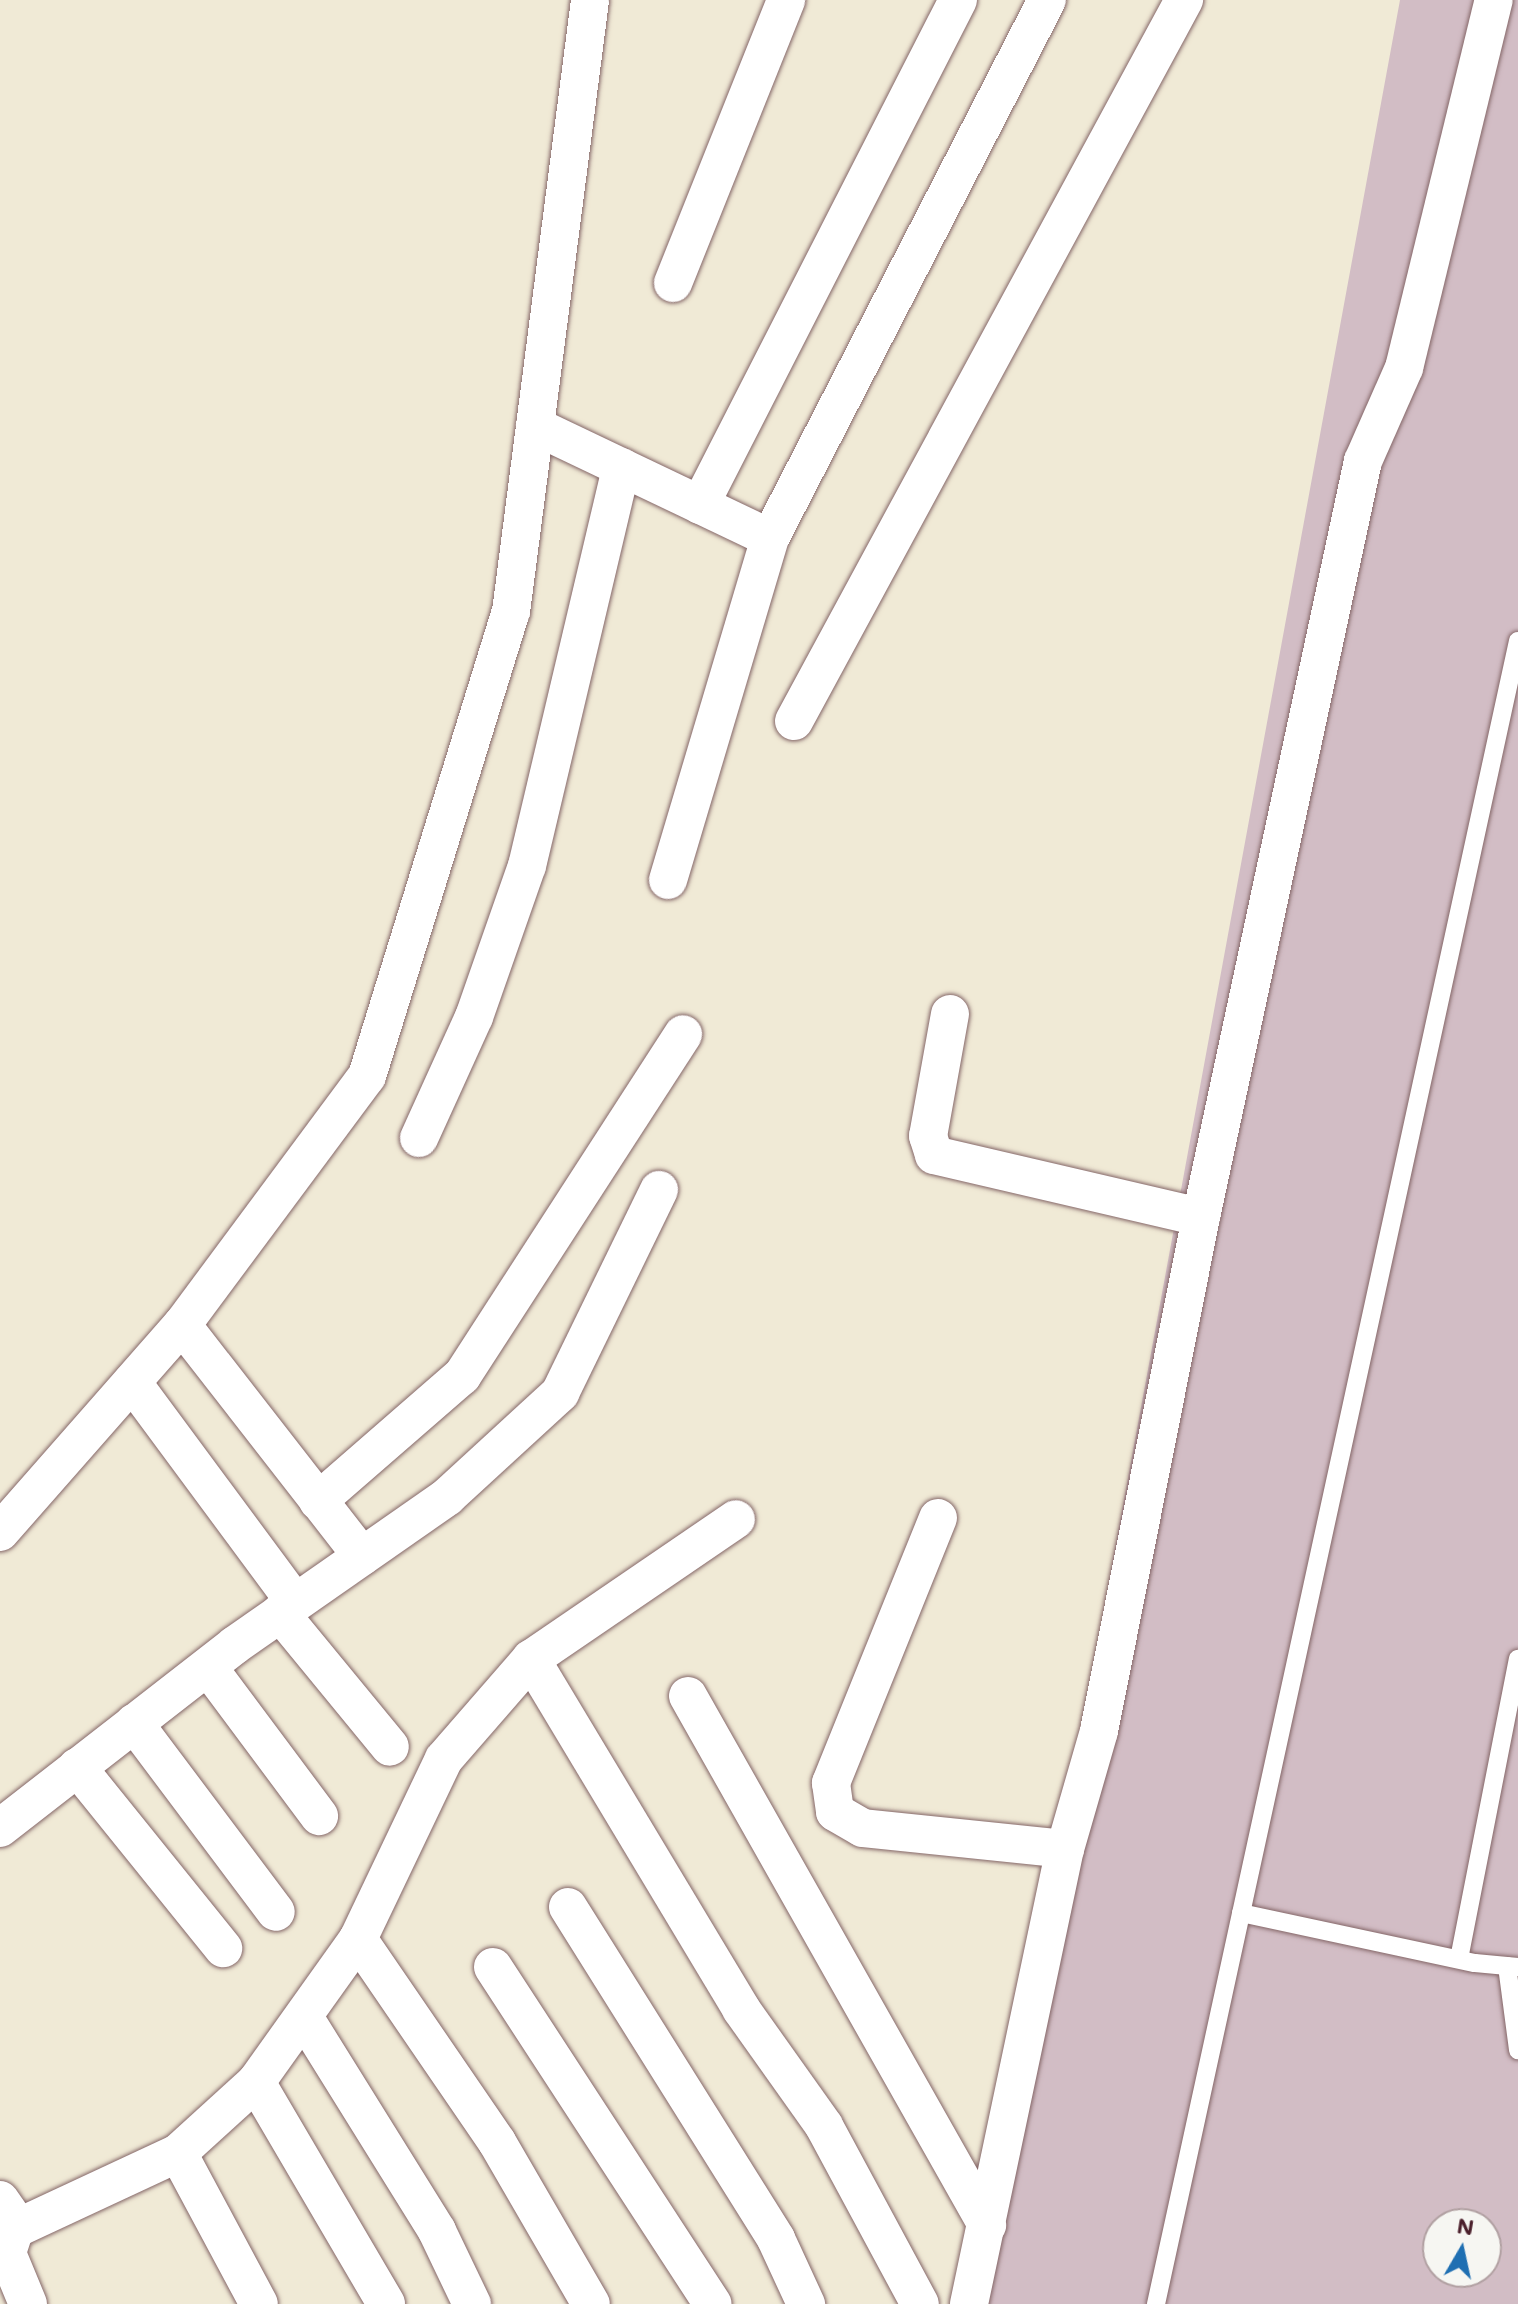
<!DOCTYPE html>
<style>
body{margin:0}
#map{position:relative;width:1518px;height:2304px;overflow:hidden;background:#f0ead6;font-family:Mali,sans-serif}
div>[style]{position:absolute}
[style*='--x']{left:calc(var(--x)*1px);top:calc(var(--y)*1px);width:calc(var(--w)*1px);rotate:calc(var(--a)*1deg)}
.industrial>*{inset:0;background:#d2bdc5}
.roads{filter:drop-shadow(0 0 2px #846667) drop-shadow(0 0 2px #846667)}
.service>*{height:18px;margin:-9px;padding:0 9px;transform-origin:9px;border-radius:9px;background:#fff}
.minor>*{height:38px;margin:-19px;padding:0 19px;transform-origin:19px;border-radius:19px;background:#fff}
span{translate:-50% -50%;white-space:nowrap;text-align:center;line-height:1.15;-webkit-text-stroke:6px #f6f6f2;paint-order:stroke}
.north{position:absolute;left:1422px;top:2208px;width:80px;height:80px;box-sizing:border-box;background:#f6f6f2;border:2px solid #b1a0a2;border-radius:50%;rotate:9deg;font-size:22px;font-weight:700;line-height:32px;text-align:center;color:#4a1f2b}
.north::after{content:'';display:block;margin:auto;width:28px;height:36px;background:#1f6fb2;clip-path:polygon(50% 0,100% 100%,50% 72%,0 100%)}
</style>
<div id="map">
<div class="industrial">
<i style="clip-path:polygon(evenodd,1400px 0,1518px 0,1518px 2304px,976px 2304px,1400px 0,1438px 2224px,1486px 2224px,1486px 2272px,1438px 2272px,1438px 2224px)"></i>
</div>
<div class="roads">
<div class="service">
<i style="--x:1241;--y:1913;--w:239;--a:12.1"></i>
<i style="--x:1475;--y:1963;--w:43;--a:5.3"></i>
<i style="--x:1459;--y:1959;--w:306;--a:-78.9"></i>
<i style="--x:1507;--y:1966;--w:85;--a:82.5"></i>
<i style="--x:1156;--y:2304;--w:1702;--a:-77.72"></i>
</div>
<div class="minor">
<i style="--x:673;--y:283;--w:305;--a:-68.2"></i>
<i style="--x:535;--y:426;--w:260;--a:25.5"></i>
<i style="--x:700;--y:505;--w:567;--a:-62.94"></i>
<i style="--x:794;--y:721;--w:820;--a:-61.59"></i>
<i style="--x:668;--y:880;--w:357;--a:-73.4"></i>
<i style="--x:770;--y:538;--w:605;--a:-62.76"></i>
<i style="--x:950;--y:1014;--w:124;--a:100.2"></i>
<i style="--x:928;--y:1136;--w:20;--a:72"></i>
<i style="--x:934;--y:1155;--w:274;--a:13.1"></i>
<i style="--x:419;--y:1138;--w:133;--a:-65.6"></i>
<i style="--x:474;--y:1017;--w:160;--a:-70.7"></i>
<i style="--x:527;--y:866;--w:410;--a:-76.7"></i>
<i style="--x:182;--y:1325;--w:293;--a:52.1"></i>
<i style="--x:132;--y:1382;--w:274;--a:53.5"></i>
<i style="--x:318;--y:1501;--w:191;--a:-41"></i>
<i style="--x:462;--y:1376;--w:407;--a:-57.1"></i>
<i style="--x:938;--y:1518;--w:286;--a:112"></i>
<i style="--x:831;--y:1783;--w:29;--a:82"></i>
<i style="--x:835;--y:1812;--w:32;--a:30"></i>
<i style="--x:863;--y:1828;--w:203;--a:5.9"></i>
<i style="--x:0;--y:1532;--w:276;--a:-48.7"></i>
<i style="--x:182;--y:1325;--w:310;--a:-53.4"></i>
<i style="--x:367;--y:1076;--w:486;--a:-72.8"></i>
<i style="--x:511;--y:612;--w:617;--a:-82.64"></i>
<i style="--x:280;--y:1613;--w:173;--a:50.6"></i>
<i style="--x:531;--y:1659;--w:408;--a:59"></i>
<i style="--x:741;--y:2009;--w:143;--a:54.6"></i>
<i style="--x:824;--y:2126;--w:202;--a:61.7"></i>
<i style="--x:208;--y:1667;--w:186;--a:53.3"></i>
<i style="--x:688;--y:1696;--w:608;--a:60.52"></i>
<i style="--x:134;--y:1723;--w:236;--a:53.1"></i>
<i style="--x:77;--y:1767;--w:233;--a:51.1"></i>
<i style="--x:0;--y:1828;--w:298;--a:-37.9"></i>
<i style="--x:235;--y:1645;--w:259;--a:-34.9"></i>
<i style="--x:447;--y:1497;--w:154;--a:-42.6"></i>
<i style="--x:560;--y:1393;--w:226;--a:-64"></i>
<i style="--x:568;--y:1907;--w:392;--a:57.9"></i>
<i style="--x:776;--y:2239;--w:72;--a:65.2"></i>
<i style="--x:358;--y:1939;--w:246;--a:55.6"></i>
<i style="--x:497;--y:2142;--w:187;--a:59.9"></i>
<i style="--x:493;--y:1967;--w:402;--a:56.9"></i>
<i style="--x:304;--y:2017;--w:252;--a:58.1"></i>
<i style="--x:437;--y:2231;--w:81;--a:64.4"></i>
<i style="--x:256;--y:2082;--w:257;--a:59.6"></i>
<i style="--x:178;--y:2153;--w:171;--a:61.8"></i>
<i style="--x:0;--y:2200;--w:33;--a:55"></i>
<i style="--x:28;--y:2304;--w:55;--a:-112.4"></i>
<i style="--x:7;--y:2253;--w:25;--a:-72"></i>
<i style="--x:15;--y:2229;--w:180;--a:-25"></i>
<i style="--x:178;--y:2153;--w:105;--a:-42.3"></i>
<i style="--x:256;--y:2082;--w:176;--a:-54.5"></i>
<i style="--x:358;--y:1939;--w:199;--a:-64.5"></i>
<i style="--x:444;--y:1759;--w:133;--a:-49"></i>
<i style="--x:531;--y:1659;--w:248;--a:-34.3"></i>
<i style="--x:969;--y:2304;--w:465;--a:-78.1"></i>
<i style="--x:1065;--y:1849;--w:123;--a:-73.9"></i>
<i style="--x:1099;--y:1731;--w:524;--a:-78.78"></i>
<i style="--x:1201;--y:1217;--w:773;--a:-77.91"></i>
<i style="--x:1363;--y:461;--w:102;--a:-66.2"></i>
<i style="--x:1404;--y:368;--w:379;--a:-76.3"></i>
</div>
</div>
<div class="north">N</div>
</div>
